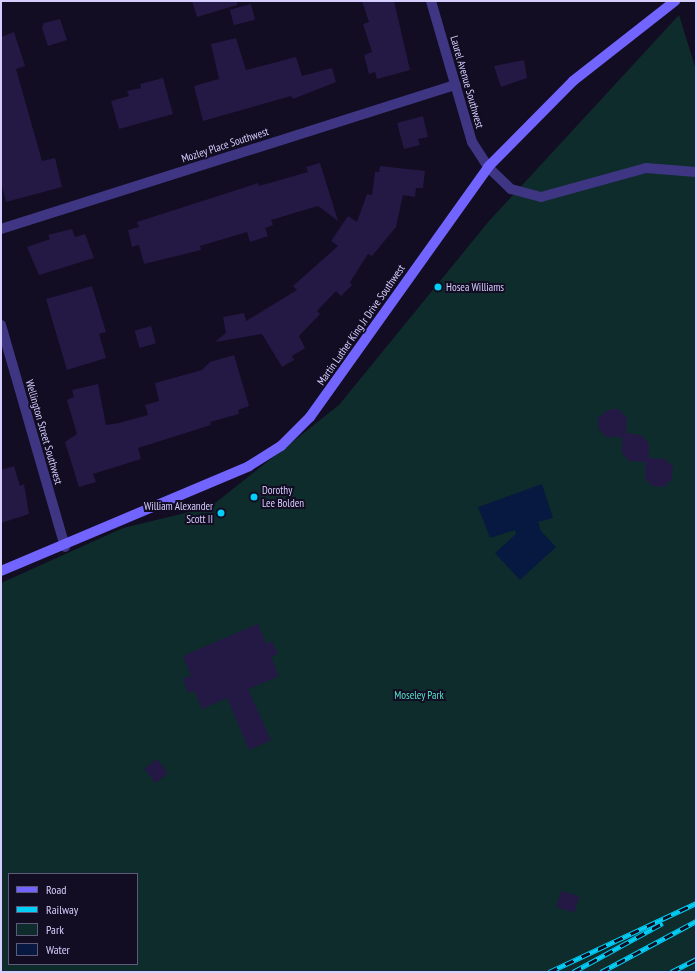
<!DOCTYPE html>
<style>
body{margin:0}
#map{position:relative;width:697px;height:973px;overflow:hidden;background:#120d22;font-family:"PT Sans Narrow",sans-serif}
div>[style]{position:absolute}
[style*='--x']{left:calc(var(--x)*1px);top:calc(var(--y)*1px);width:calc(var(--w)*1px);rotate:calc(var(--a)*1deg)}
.green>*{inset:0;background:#0f2c2c}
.water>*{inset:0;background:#071940}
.building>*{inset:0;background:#241844;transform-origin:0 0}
.minor>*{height:10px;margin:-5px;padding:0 5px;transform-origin:5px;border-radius:5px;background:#3e3683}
.secondary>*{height:10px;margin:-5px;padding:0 5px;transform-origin:5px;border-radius:5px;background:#7265ff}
.rail>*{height:4.5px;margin-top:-2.25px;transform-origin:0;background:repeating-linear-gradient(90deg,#120d22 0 9px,#00d0f9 0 18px);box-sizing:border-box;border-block:1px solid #00d0f9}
.dots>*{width:11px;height:11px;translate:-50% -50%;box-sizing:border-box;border:2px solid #120d22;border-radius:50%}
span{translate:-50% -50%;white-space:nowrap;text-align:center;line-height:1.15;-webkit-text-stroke:4px #120d22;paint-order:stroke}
.street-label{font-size:11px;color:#d6ceff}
.poi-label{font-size:11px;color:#d6ceff}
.left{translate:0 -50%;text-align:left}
.right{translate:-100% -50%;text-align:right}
.park-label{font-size:11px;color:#55e3c9}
.frame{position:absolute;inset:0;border:2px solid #d6ceff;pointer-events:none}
.legend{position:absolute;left:8px;top:873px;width:130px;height:92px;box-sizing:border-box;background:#120d22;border:1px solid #605a7a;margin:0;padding:5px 7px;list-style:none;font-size:12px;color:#d6ceff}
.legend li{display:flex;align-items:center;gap:8px;height:20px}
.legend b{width:20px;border:1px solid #605a7a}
</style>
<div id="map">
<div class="green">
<i style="clip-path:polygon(evenodd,679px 15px,696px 70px,696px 972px,1px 972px,1px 583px,123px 528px,210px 507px,339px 405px,489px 221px,679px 15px,9px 874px,137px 874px,137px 964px,9px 964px,9px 874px)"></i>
</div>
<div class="water">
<i style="clip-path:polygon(542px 484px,553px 518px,538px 522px,541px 531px,556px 547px,520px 580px,495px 553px,516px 534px,515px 530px,490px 538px,478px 507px)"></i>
</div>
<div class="building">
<i style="clip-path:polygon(192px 1px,237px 1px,237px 5px,197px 17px)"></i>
<i style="clip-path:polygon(362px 1px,394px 1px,410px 70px,377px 79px,375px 72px,369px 74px,364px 55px,372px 52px,363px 24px,369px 22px)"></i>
<i style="left:251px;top:4px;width:16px;height:22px;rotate:75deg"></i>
<i style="clip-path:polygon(60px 19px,67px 40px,48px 46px,42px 28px,44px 23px)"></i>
<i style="clip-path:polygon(14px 32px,25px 66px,16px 69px,42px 161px,55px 158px,62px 187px,6px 202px,1px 182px,1px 37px)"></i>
<i style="clip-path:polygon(236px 38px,246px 70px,296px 57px,302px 76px,332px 68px,336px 82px,293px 99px,291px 96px,203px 121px,194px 86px,219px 79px,211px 44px)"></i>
<i style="clip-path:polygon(524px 60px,527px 78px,501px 87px,494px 66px)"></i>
<i style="clip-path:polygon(163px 78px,173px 114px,119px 129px,111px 101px,129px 96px,127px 91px,141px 88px,140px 84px)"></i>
<i style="clip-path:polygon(423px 116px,428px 137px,418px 139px,420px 145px,404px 149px,397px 123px)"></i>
<i style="clip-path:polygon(320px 163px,338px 221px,318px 206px,271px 220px,273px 225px,265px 228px,268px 236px,250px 242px,247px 232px,200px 246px,201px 250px,144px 264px,139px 245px,132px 247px,128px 230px,139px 227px,137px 222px,258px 183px,259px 186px,308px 172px,306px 167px)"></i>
<i style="clip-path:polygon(380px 166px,425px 171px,423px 188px,416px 188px,415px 197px,403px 195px,396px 227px,372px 256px,368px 254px,350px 282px,352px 285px,341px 296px,336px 291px,317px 311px,320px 314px,299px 336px,305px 348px,292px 356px,294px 360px,282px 367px,262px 334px,215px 342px,226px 333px,223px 317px,244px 313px,246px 321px,297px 290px,293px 286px,338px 246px,331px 241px,348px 216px,357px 222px,367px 194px,372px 195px,375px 172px,379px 172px)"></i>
<i style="clip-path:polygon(72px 229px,75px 237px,85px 234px,94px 258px,39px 275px,27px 247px,50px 239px,48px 235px)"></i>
<i style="clip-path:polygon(92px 286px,106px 332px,99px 334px,106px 358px,67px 370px,46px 299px)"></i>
<i style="left:151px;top:326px;width:18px;height:17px;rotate:74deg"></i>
<i style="clip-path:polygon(234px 355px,249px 406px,238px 410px,239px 414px,210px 422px,211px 425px,138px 448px,141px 459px,93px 474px,96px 482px,79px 487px,65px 442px,77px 434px,67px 400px,74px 397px,72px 390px,98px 384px,106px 425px,119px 423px,148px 415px,145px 405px,159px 401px,155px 383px,202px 370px,210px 362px)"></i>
<i style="clip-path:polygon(618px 409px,627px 418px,626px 433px,641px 435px,649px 443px,649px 458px,665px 459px,673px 467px,672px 479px,664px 487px,652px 486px,645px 478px,645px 462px,629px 461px,622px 453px,622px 437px,606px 437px,598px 428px,598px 418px,608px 410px)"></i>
<i style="clip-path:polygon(14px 466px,20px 486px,24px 484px,29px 514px,1px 523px,1px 470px)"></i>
<i style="clip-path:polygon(258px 624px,266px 644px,272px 641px,278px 654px,271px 657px,279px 676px,248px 689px,271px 740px,249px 750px,227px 698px,202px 709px,194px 691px,188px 693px,183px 679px,191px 676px,183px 656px)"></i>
<i style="left:157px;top:759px;width:18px;height:16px;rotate:52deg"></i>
<i style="left:561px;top:891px;width:19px;height:17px;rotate:16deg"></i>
</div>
<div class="minor">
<i style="--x:431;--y:1;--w:147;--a:73.8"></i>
<i style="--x:472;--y:142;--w:30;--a:57"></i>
<i style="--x:488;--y:167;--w:32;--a:44"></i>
<i style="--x:511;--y:189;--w:31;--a:15"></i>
<i style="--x:541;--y:197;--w:109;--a:-15.4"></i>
<i style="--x:646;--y:168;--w:50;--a:4.6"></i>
<i style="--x:1;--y:229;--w:477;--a:-17.6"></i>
<i style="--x:1;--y:325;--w:231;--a:73.9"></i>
</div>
<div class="secondary">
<i style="--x:1;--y:571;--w:269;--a:-22.9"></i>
<i style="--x:249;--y:466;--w:38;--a:-32"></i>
<i style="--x:281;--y:446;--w:41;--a:-45"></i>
<i style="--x:310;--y:417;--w:307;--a:-54.5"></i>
<i style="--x:488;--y:167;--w:121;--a:-45.3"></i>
<i style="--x:573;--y:81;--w:130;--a:-38.1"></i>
</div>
<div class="rail">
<i style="--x:549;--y:972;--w:162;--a:-25.1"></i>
<i style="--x:573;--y:972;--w:102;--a:-28.6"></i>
<i style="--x:601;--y:972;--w:108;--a:-28.2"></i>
<i style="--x:671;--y:972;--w:28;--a:-27"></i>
</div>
<div class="dots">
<i style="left:438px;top:287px;background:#00d0f9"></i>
<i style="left:254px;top:497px;background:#00d0f9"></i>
<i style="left:221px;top:513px;background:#00d0f9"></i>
</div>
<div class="street-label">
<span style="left:467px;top:82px;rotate:74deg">Laurel Avenue Southwest</span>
<span style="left:225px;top:145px;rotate:-18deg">Mozley Place Southwest</span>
<span style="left:361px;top:325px;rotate:-55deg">Martin Luther King Jr Drive Southwest</span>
<span style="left:44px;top:432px;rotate:74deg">Wellington Street Southwest</span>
</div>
<div class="poi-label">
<span class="left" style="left:446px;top:287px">Hosea Williams</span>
<span class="left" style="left:262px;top:497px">Dorothy<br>Lee Bolden</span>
<span class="right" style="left:213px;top:513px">William Alexander<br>Scott II</span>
</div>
<div class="park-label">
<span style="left:419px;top:695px">Moseley Park</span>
</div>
<div class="frame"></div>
<ul class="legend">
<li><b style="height:5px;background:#7265ff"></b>Road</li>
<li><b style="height:5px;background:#00d0f9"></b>Railway</li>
<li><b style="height:11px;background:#0f2c2c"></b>Park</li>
<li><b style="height:11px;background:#071940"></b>Water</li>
</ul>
</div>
